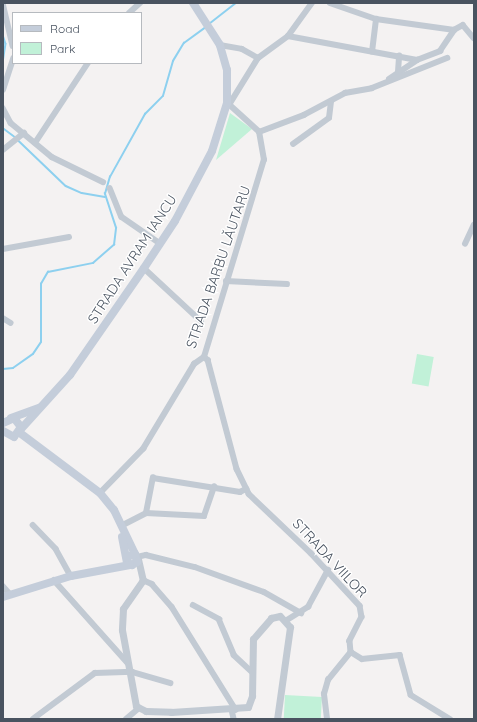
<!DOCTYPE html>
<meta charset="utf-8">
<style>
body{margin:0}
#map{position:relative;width:477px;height:722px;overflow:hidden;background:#f4f2f2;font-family:Quicksand,sans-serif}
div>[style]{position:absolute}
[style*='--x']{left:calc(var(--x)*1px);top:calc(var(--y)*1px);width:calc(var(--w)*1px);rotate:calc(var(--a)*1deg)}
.green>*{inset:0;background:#c1f1d8;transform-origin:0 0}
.stream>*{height:1.5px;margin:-0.75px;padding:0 0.75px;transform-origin:0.75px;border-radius:0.75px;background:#8dd0ef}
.minor>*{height:5.5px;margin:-2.75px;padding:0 2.75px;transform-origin:2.75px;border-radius:2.75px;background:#c2cad3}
.tertiary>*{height:7px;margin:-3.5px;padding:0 3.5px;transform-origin:3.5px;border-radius:3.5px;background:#c2cad3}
.secondary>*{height:8px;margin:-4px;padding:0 4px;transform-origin:4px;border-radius:4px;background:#c4cdda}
span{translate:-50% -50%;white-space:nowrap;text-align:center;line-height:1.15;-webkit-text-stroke:3px #fff;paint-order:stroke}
.street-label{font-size:14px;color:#495360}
.frame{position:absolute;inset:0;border:4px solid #495360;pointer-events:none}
.legend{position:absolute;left:12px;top:12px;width:130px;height:52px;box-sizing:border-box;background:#fff;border:1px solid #b6babf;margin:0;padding:5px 7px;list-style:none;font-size:12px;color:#495360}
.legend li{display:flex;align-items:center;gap:8px;height:20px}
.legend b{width:20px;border:1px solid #b6babf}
</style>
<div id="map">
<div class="green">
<i style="clip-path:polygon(230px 113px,252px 129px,216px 160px)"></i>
<i style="left:417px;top:354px;width:17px;height:30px;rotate:10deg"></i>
<i style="left:285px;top:695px;width:37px;height:24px;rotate:3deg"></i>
</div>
<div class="stream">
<i style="--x:209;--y:24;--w:34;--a:-38"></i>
<i style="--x:3;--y:35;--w:9;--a:72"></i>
<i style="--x:6;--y:44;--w:19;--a:99"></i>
<i style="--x:3;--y:128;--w:15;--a:37"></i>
<i style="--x:18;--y:140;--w:66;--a:43.8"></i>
<i style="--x:66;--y:186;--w:17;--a:24"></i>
<i style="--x:82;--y:193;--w:23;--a:10"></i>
<i style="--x:3;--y:369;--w:10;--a:-6"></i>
<i style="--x:13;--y:368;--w:24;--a:-35"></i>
<i style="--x:33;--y:354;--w:14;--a:-56"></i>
<i style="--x:41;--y:342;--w:58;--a:-90"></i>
<i style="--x:41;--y:284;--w:14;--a:-60"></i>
<i style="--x:48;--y:272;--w:46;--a:-11.3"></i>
<i style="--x:93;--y:263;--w:28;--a:-41"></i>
<i style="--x:114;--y:245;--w:17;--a:-83"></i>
<i style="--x:116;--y:228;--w:36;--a:-108"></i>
<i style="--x:105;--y:194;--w:18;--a:-74"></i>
<i style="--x:110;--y:177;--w:72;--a:-60.9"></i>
<i style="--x:145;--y:114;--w:25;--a:-45"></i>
<i style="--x:163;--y:96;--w:36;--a:-74"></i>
<i style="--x:173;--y:61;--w:21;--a:-59"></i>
<i style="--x:184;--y:43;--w:26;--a:-36"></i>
</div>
<div class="minor">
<i style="--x:3;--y:3;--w:44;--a:76.9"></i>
<i style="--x:330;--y:3;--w:49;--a:19.2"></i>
<i style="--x:376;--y:19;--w:79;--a:8"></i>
<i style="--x:454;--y:30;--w:10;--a:-29"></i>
<i style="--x:463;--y:25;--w:17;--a:50"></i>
<i style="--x:129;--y:13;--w:15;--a:-42"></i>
<i style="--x:288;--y:36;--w:131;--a:10.5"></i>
<i style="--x:417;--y:60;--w:25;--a:-21"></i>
<i style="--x:440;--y:51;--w:25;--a:-56"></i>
<i style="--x:220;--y:45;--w:22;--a:10"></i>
<i style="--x:242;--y:49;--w:18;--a:29"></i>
<i style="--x:372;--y:52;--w:33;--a:-83"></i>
<i style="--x:398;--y:72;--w:16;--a:-86"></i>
<i style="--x:389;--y:79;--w:34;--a:-34"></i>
<i style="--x:3;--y:90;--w:33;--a:-72"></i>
<i style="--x:229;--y:105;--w:55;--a:-58.3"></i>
<i style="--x:258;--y:58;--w:37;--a:-36"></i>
<i style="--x:288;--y:36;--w:41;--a:-54"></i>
<i style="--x:3;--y:108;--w:17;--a:62"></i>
<i style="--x:11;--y:123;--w:53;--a:39.7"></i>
<i style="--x:52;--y:157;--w:57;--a:26.1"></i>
<i style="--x:259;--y:132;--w:48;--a:-20.7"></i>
<i style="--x:304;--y:115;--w:47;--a:-28.2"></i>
<i style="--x:345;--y:93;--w:27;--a:-10"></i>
<i style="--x:372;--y:88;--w:81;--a:-21.8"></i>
<i style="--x:35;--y:143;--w:96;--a:-56.5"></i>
<i style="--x:293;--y:144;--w:44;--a:-35.8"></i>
<i style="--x:329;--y:118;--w:16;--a:-83"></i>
<i style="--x:3;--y:150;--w:27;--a:-39"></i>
<i style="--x:110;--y:188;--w:31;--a:68"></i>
<i style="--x:122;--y:217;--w:47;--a:34.7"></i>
<i style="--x:465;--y:244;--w:21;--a:-65"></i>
<i style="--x:3;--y:249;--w:67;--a:-10.3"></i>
<i style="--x:144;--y:268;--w:78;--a:42.9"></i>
<i style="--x:226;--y:281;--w:61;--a:2.8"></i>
<i style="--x:3;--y:318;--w:9;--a:32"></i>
<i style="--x:204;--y:357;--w:5;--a:37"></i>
<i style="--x:208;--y:360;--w:113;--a:75.1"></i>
<i style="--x:237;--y:469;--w:28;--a:64"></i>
<i style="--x:249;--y:494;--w:86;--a:43.6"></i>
<i style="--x:311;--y:553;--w:72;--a:47.2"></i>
<i style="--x:360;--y:606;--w:11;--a:80"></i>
<i style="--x:362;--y:617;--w:27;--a:117"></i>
<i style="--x:350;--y:641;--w:11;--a:85"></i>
<i style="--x:351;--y:652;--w:13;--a:32"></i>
<i style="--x:362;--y:659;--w:38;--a:-6"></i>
<i style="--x:400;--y:655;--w:41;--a:74.6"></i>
<i style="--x:411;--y:695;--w:46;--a:31.6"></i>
<i style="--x:204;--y:357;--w:206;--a:-73.1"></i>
<i style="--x:264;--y:160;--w:28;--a:-100"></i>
<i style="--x:259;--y:132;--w:43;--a:-137.8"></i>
<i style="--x:100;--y:493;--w:62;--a:-45.7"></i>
<i style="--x:143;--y:449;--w:99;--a:-59"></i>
<i style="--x:194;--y:364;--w:12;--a:-35"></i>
<i style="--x:146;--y:513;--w:36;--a:-79"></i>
<i style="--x:153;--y:478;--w:88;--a:9.1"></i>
<i style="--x:240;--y:492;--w:7;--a:-27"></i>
<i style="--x:33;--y:525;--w:33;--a:46"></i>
<i style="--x:56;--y:549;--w:31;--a:61"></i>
<i style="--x:121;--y:526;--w:28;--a:-27"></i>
<i style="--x:146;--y:513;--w:58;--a:3"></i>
<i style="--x:204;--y:516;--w:31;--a:-71"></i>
<i style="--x:137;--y:557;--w:9;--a:-13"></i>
<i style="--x:146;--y:555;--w:50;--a:13.8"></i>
<i style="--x:195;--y:567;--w:73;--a:19.9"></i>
<i style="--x:264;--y:592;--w:43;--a:29.6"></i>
<i style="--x:54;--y:580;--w:111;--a:48.3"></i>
<i style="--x:143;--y:580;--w:10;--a:24"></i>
<i style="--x:152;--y:584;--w:30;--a:49"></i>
<i style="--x:172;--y:607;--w:121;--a:58.1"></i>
<i style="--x:3;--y:586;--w:11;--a:49"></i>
<i style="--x:193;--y:605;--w:30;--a:28"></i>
<i style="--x:219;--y:619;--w:39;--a:67"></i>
<i style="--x:234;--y:655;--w:25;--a:43"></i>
<i style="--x:287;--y:620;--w:25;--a:-32"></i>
<i style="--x:308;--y:607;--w:42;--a:-61.6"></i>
<i style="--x:232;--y:710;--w:9;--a:77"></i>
<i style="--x:33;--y:719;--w:77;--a:-36.6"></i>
<i style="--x:95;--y:673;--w:37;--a:-2"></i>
<i style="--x:132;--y:672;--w:40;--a:16"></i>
<i style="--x:126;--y:719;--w:17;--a:-40"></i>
<i style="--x:327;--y:719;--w:25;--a:-97"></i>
<i style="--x:324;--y:694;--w:15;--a:-74"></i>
<i style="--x:328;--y:680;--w:36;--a:-51"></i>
</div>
<div class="tertiary">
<i style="--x:138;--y:559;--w:22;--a:77"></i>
<i style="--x:143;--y:580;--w:35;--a:125"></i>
<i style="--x:123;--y:609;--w:21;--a:93"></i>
<i style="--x:122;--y:630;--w:77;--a:79.6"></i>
<i style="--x:136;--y:706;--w:11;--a:27"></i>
<i style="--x:146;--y:711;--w:25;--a:2"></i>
<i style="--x:171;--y:712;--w:77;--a:-3.7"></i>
<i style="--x:248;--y:707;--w:12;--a:-70"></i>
<i style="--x:252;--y:696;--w:57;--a:-89"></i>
<i style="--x:253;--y:639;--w:28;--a:-49"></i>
<i style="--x:271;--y:618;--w:9;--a:-13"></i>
<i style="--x:280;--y:616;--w:15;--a:48"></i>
<i style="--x:290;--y:627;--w:93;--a:98"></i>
</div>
<div class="secondary">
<i style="--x:11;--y:418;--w:30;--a:-20"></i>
<i style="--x:3;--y:423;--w:12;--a:-24"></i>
<i style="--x:14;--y:418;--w:11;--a:52"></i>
<i style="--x:21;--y:427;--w:12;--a:125"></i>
<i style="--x:14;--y:437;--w:13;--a:-151"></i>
<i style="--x:21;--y:429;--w:73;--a:-47.8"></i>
<i style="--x:70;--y:375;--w:130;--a:-55.3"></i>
<i style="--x:144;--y:268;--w:56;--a:-56.6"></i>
<i style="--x:175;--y:221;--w:79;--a:-62.1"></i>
<i style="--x:212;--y:151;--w:50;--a:-72.6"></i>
<i style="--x:227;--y:103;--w:33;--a:-90"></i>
<i style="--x:227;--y:70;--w:26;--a:-106"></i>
<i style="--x:220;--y:45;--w:50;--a:-122.7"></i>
<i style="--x:20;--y:433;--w:100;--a:36.9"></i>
<i style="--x:100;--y:493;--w:22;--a:51"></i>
<i style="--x:114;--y:510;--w:49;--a:64.5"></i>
<i style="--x:122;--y:537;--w:25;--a:79"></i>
<i style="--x:127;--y:562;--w:6;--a:31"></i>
<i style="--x:132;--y:565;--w:6;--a:-31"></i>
<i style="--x:137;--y:562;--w:8;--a:-104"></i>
<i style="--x:135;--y:554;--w:9;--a:159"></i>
<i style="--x:3;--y:597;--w:71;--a:-17.2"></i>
<i style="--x:71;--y:576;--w:60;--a:-10.6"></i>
</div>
<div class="street-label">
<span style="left:132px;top:259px;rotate:-57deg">STRADA AVRAM IANCU</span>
<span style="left:218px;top:267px;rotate:-71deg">STRADA BARBU LĂUTARU</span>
<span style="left:330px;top:558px;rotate:47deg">STRADA VIILOR</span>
</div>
<div class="frame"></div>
<ul class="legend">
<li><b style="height:5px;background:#c4cdda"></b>Road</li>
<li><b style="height:11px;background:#c1f1d8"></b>Park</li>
</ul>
</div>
